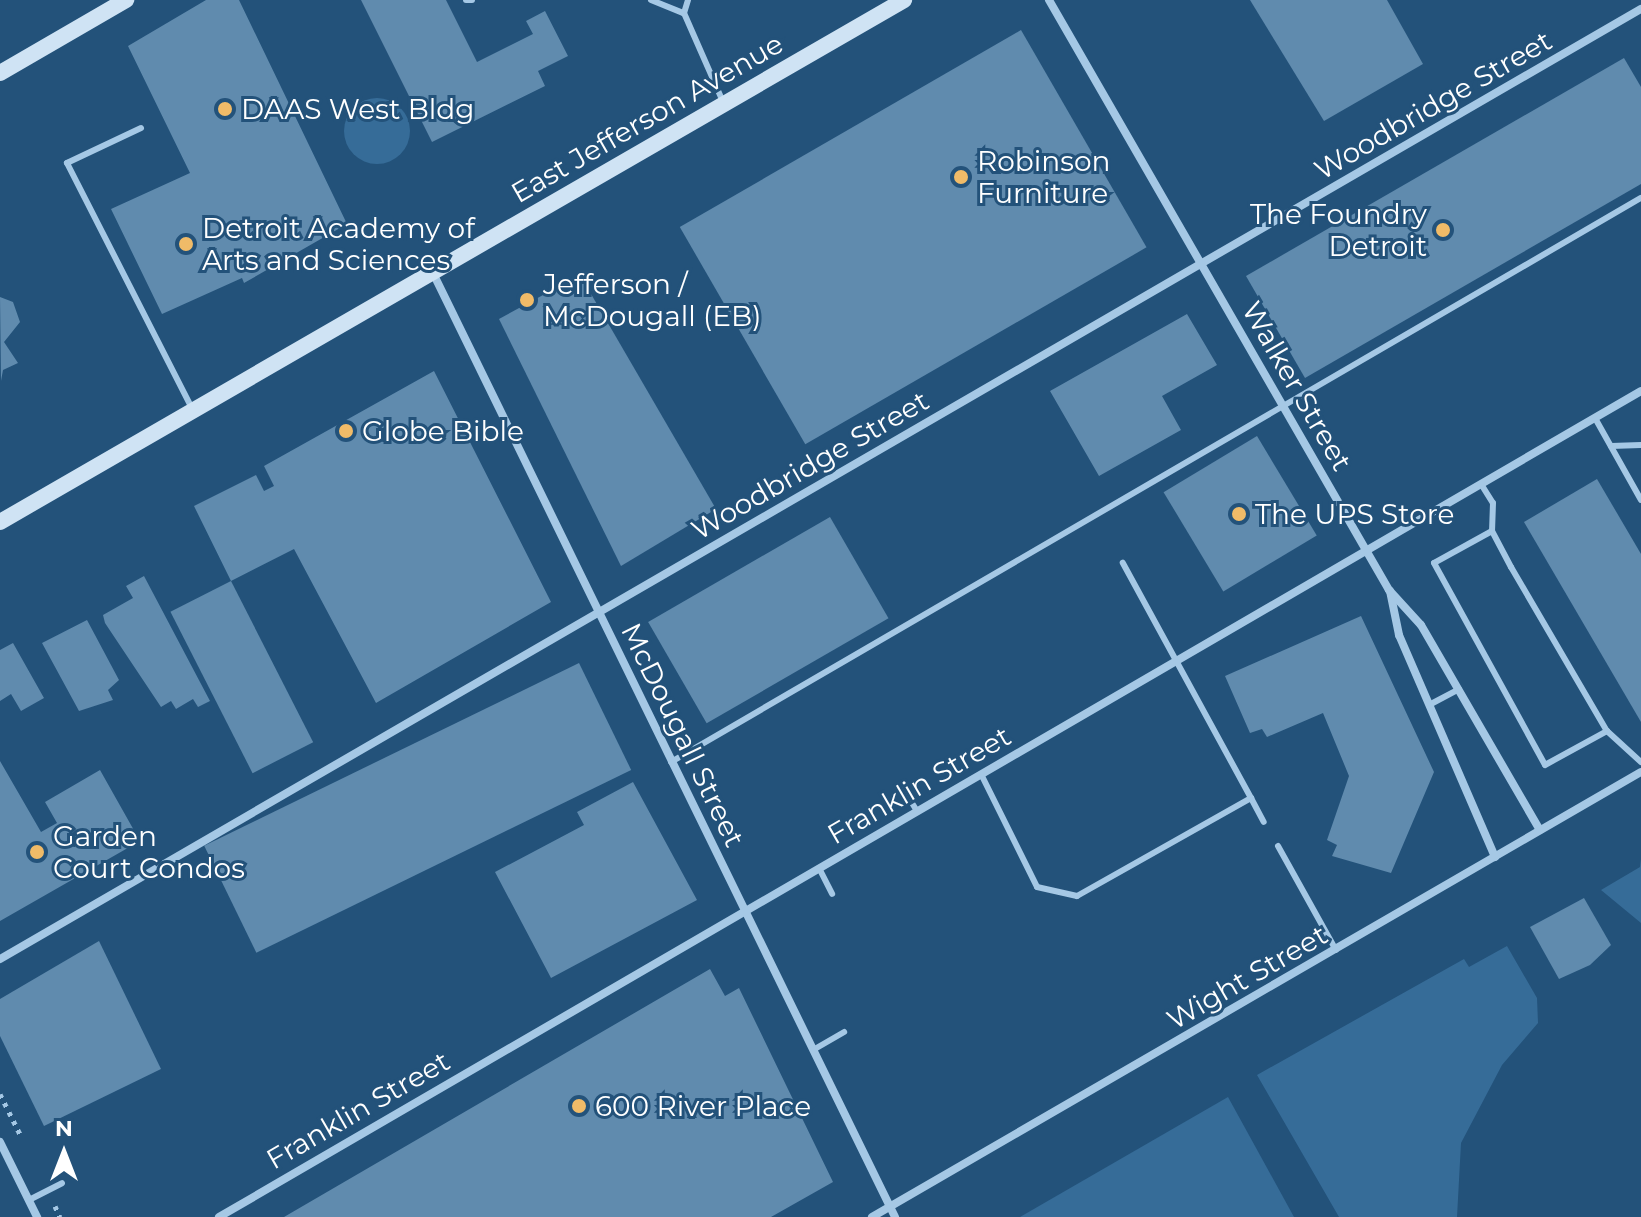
<!DOCTYPE html>
<style>
body{margin:0}
#map{position:relative;width:1641px;height:1217px;overflow:hidden;background:#23527a;font-family:Montserrat,sans-serif}
div>[style]{position:absolute}
[style*='--x']{left:calc(var(--x)*1px);top:calc(var(--y)*1px);width:calc(var(--w)*1px);rotate:calc(var(--a)*1deg)}
.green>*{inset:0;background:#366c98}
.round{border-radius:50%}
.building>*{inset:0;background:#608bae;transform-origin:0 0}
.path>*{height:5px;margin-top:-2.5px;transform-origin:0;background:repeating-linear-gradient(90deg,#a5c8e5 0 4px,transparent 0 10px)}
.lane>*{height:6px;margin:-3px;padding:0 3px;transform-origin:3px;border-radius:3px;background:#a5c8e5}
.street>*{height:8px;margin:-4px;padding:0 4px;transform-origin:4px;border-radius:4px;background:#a5c8e5}
.secondary>*{height:16px;margin:-8px;padding:0 8px;transform-origin:8px;border-radius:8px;background:#cfe3f4}
.dots>*{width:22px;height:22px;translate:-50% -50%;box-sizing:border-box;border:4px solid #23527a;border-radius:50%}
span{translate:-50% -50%;white-space:nowrap;text-align:center;line-height:1.15;-webkit-text-stroke:6px #23527a;paint-order:stroke}
.street-label{font-size:28px;color:#fff}
.poi-label{font-size:28px;color:#fff}
.left{translate:0 -50%;text-align:left}
.right{translate:-100% -50%;text-align:right}
.north{position:absolute;left:24px;top:1113px;width:80px;height:80px;-webkit-text-stroke:6px #23527a;paint-order:stroke;rotate:0deg;font-size:22px;font-weight:700;line-height:32px;text-align:center;color:#fff}
.north::after{content:'';display:block;margin:auto;width:28px;height:36px;background:#fff;clip-path:polygon(50% 0,100% 100%,50% 72%,0 100%)}
</style>
<div id="map">
<div class="green">
<i class="round" style="left:344px;top:98px;width:66px;height:66px"></i>
<i style="clip-path:polygon(1641px 859px,1641px 923px,1601px 890px,1640px 867px)"></i>
<i style="clip-path:polygon(1507px 946px,1537px 998px,1538px 1023px,1502px 1065px,1461px 1143px,1457px 1217px,1339px 1217px,1257px 1075px,1464px 959px,1469px 967px)"></i>
<i style="clip-path:polygon(1228px 1097px,1294px 1217px,1020px 1217px)"></i>
</div>
<div class="building">
<i style="clip-path:polygon(206px 0,239px 0,347px 224px,244px 283px,242px 278px,162px 314px,111px 209px,190px 173px,128px 46px)"></i>
<i style="clip-path:polygon(361px 0,446px 0,477px 62px,533px 34px,526px 21px,545px 11px,568px 56px,538px 71px,545px 86px,432px 142px)"></i>
<i style="clip-path:polygon(1250px 0,1387px 0,1423px 64px,1324px 121px)"></i>
<i style="left:1021px;top:30px;width:251px;height:394px;rotate:60deg"></i>
<i style="clip-path:polygon(1624px 58px,1641px 87px,1641px 184px,1305px 378px,1246px 276px)"></i>
<i style="clip-path:polygon(580px 275px,716px 509px,621px 566px,499px 319px)"></i>
<i style="clip-path:polygon(0 297px,13px 302px,20px 322px,4px 342px,18px 363px,3px 370px,1px 381px)"></i>
<i style="clip-path:polygon(1187px 314px,1217px 365px,1162px 396px,1181px 430px,1099px 476px,1050px 391px)"></i>
<i style="clip-path:polygon(434px 371px,551px 602px,376px 703px,294px 549px,231px 581px,194px 506px,256px 475px,264px 491px,274px 486px,264px 466px)"></i>
<i style="left:1257px;top:436px;width:116px;height:109px;rotate:59deg"></i>
<i style="clip-path:polygon(1597px 479px,1641px 554px,1641px 722px,1524px 522px)"></i>
<i style="left:830px;top:517px;width:117px;height:210px;rotate:60deg"></i>
<i style="clip-path:polygon(144px 576px,210px 701px,198px 707px,193px 699px,176px 709px,171px 701px,161px 707px,105px 623px,103px 615px,133px 598px,126px 586px)"></i>
<i style="left:231px;top:581px;width:181px;height:68px;rotate:63deg"></i>
<i style="clip-path:polygon(1361px 616px,1434px 772px,1391px 873px,1332px 856px,1337px 845px,1327px 840px,1349px 776px,1323px 713px,1267px 737px,1262px 729px,1250px 733px,1225px 676px)"></i>
<i style="clip-path:polygon(87px 620px,119px 680px,108px 690px,113px 700px,79px 711px,42px 643px)"></i>
<i style="clip-path:polygon(13px 643px,44px 698px,21px 711px,11px 694px,0 701px,0 650px)"></i>
<i style="left:579px;top:663px;width:119px;height:417px;rotate:64deg"></i>
<i style="clip-path:polygon(0 761px,41px 832px,57px 823px,45px 802px,100px 770px,140px 841px,0 921px)"></i>
<i style="clip-path:polygon(633px 782px,697px 900px,551px 978px,495px 872px,584px 825px,577px 812px)"></i>
<i style="clip-path:polygon(1584px 898px,1611px 945px,1590px 965px,1559px 979px,1530px 927px)"></i>
<i style="clip-path:polygon(99px 941px,161px 1069px,44px 1126px,0 1036px,0 999px)"></i>
<i style="clip-path:polygon(710px 969px,725px 996px,739px 988px,833px 1182px,771px 1217px,284px 1217px)"></i>
</div>
<div class="path">
<i style="--x:0;--y:1094;--w:47;--a:63.4"></i>
<i style="--x:55;--y:1206;--w:12;--a:66"></i>
</div>
<div class="lane">
<i style="--x:466;--y:0;--w:6;--a:0"></i>
<i style="--x:651;--y:0;--w:35;--a:22"></i>
<i style="--x:688;--y:0;--w:14;--a:107"></i>
<i style="--x:684;--y:13;--w:99;--a:66.3"></i>
<i style="--x:141;--y:128;--w:82;--a:154.7"></i>
<i style="--x:67;--y:163;--w:275;--a:63"></i>
<i style="--x:1595;--y:418;--w:94;--a:60.7"></i>
<i style="--x:1611;--y:446;--w:30;--a:-2"></i>
<i style="--x:1481;--y:484;--w:22;--a:58"></i>
<i style="--x:1493;--y:503;--w:28;--a:92"></i>
<i style="--x:1492;--y:531;--w:41;--a:62.2"></i>
<i style="--x:1511;--y:567;--w:190;--a:59.7"></i>
<i style="--x:1607;--y:731;--w:46;--a:42.4"></i>
<i style="--x:1492;--y:531;--w:66;--a:151.1"></i>
<i style="--x:1434;--y:563;--w:230;--a:61.2"></i>
<i style="--x:1545;--y:765;--w:71;--a:-28.7"></i>
<i style="--x:1429;--y:705;--w:34;--a:-28"></i>
<i style="--x:671;--y:762;--w:1122;--a:-30.18"></i>
<i style="--x:981;--y:774;--w:126;--a:63.6"></i>
<i style="--x:1037;--y:887;--w:41;--a:12.7"></i>
<i style="--x:1077;--y:896;--w:200;--a:-29.4"></i>
<i style="--x:1251;--y:798;--w:268;--a:-118.6"></i>
<i style="--x:902;--y:787;--w:28;--a:58"></i>
<i style="--x:1251;--y:798;--w:27;--a:62"></i>
<i style="--x:1278;--y:846;--w:119;--a:60.9"></i>
<i style="--x:819;--y:868;--w:29;--a:63"></i>
<i style="--x:813;--y:1050;--w:36;--a:-30"></i>
<i style="--x:29;--y:1200;--w:37;--a:-27"></i>
</div>
<div class="street">
<i style="--x:1049;--y:0;--w:681;--a:60.05"></i>
<i style="--x:1389;--y:590;--w:47;--a:47.6"></i>
<i style="--x:1421;--y:625;--w:237;--a:59.9"></i>
<i style="--x:433;--y:273;--w:1051;--a:63.92"></i>
<i style="--x:1390;--y:591;--w:45;--a:78.4"></i>
<i style="--x:1399;--y:635;--w:242;--a:66.6"></i>
<i style="--x:0;--y:959;--w:1896;--a:-30.07"></i>
<i style="--x:0;--y:1142;--w:84;--a:63.7"></i>
<i style="--x:219;--y:1217;--w:1644;--a:-30.15"></i>
<i style="--x:872;--y:1217;--w:888;--a:-30.06"></i>
</div>
<div class="secondary">
<i style="--x:0;--y:73;--w:146;--a:-30.1"></i>
<i style="--x:0;--y:522;--w:1044;--a:-30"></i>
</div>
<div class="dots">
<i style="left:225px;top:109px;background:#f0bb68"></i>
<i style="left:961px;top:177px;background:#f0bb68"></i>
<i style="left:1443px;top:230px;background:#f0bb68"></i>
<i style="left:186px;top:244px;background:#f0bb68"></i>
<i style="left:527px;top:300px;background:#f0bb68"></i>
<i style="left:346px;top:431px;background:#f0bb68"></i>
<i style="left:1239px;top:514px;background:#f0bb68"></i>
<i style="left:37px;top:852px;background:#f0bb68"></i>
<i style="left:579px;top:1106px;background:#f0bb68"></i>
</div>
<div class="street-label">
<span style="left:1433px;top:105px;rotate:-30deg">Woodbridge Street</span>
<span style="left:647px;top:118px;rotate:-30deg">East Jefferson Avenue</span>
<span style="left:1297px;top:386px;rotate:60deg">Walker Street</span>
<span style="left:810px;top:465px;rotate:-30deg">Woodbridge Street</span>
<span style="left:683px;top:735px;rotate:64deg">McDougall Street</span>
<span style="left:919px;top:785px;rotate:-30deg">Franklin Street</span>
<span style="left:1247px;top:977px;rotate:-30deg">Wight Street</span>
<span style="left:358px;top:1110px;rotate:-30deg">Franklin Street</span>
</div>
<div class="poi-label">
<span class="left" style="left:241px;top:109px">DAAS West Bldg</span>
<span class="left" style="left:977px;top:177px">Robinson<br>Furniture</span>
<span class="right" style="left:1427px;top:230px">The Foundry<br>Detroit</span>
<span class="left" style="left:202px;top:244px">Detroit Academy of<br>Arts and Sciences</span>
<span class="left" style="left:543px;top:300px">Jefferson /<br>McDougall (EB)</span>
<span class="left" style="left:362px;top:431px">Globe Bible</span>
<span class="left" style="left:1255px;top:514px">The UPS Store</span>
<span class="left" style="left:53px;top:852px">Garden<br>Court Condos</span>
<span class="left" style="left:595px;top:1106px">600 River Place</span>
</div>
<div class="north">N</div>
</div>
